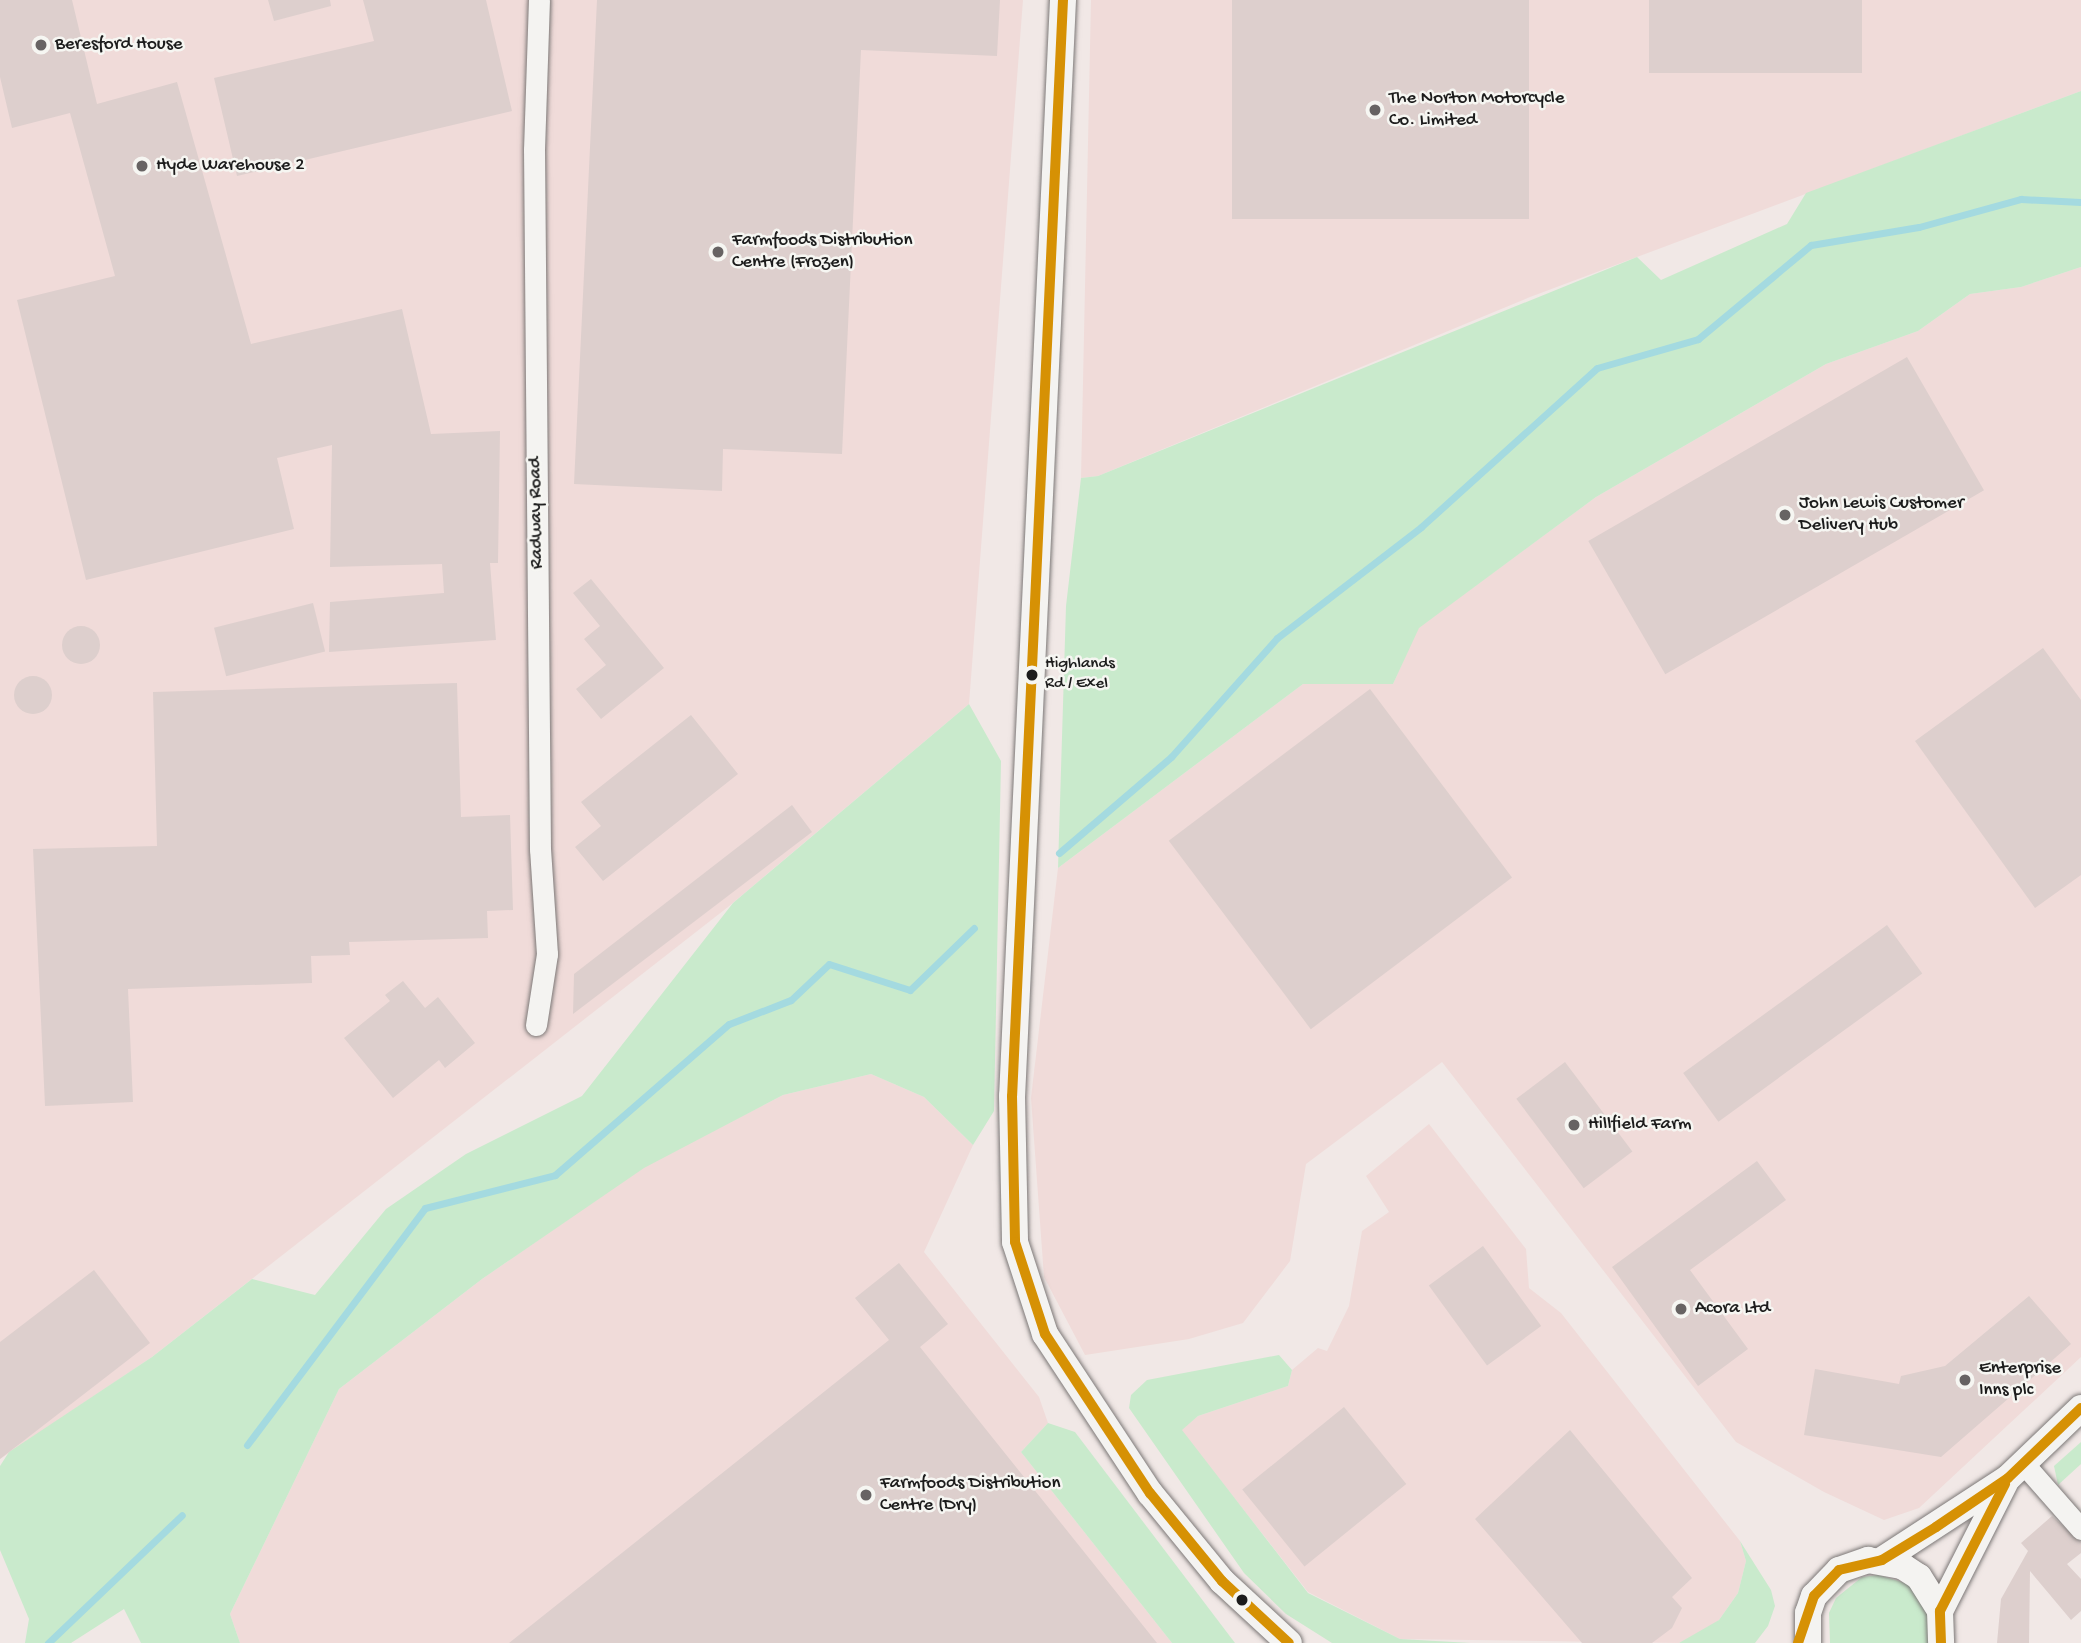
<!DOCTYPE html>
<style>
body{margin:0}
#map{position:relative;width:2081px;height:1643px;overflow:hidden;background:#f1e8e6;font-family:"Gochi Hand",sans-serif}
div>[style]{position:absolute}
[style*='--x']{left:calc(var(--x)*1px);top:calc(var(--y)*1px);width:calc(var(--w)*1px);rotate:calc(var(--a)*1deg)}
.built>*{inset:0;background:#f0dbd9}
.green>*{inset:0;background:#c9eacc}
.stream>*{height:7px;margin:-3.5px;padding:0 3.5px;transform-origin:3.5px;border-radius:3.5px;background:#a4dae0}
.building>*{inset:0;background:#ddcfcd;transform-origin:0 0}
.round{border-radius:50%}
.roads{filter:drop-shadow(0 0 2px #7c7877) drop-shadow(0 0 2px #7c7877)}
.minor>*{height:21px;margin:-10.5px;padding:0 10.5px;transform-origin:10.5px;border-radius:10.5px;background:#f4f3f1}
.tertiary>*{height:26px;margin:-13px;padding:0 13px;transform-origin:13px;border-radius:13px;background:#f4f3f1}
.bus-1>*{height:10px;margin:-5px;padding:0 5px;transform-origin:5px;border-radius:5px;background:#d69104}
.dots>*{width:19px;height:19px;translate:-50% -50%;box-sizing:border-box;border:4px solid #f6f6f2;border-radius:50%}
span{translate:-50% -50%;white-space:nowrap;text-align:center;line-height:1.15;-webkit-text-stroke:5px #f6f6f2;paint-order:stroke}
.bus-label{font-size:17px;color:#1c1c1c}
.left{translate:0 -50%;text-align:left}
.poi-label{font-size:19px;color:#1c1c1c}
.street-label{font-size:19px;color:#1c1c1c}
</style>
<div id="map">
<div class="built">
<i style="clip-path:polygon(0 0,1023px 0,969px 704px,728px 907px,152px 1357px,0 1459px)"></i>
<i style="clip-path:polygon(1091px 0,2081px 0,2081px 91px,1530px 297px,1098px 476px,1081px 478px)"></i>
<i style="clip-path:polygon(2081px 267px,2081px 1357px,1919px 1508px,1884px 1520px,1824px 1492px,1736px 1442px,1442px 1062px,1306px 1164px,1290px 1261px,1243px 1323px,1189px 1339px,1085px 1355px,1044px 1277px,1031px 1098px,1058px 868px,1303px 684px,1393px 684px,1418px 628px,1596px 497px,1826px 364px,1918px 331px,1970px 294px,2021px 287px)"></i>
<i style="clip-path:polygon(871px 1074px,924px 1097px,973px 1145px,924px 1252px,1039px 1397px,1048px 1423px,1021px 1452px,1172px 1643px,240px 1643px,230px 1614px,339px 1389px,482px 1279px,644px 1167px,783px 1095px)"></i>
<i style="clip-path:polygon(1429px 1124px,1526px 1249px,1529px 1288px,1561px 1313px,1740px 1541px,1746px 1561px,1738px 1593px,1719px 1620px,1698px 1635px,1679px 1643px,1400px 1639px,1308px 1592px,1181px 1430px,1198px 1416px,1288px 1386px,1292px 1370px,1318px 1348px,1327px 1351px,1349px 1306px,1362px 1231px,1389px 1212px,1366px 1176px)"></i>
</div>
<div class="green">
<i style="clip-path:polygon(2081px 91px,2081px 267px,2021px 287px,1970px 294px,1918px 331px,1826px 364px,1596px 497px,1419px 628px,1393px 684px,1303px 684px,1058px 868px,1066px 606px,1081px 478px,1098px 476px,1637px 257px,1661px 280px,1787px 224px,1806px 193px)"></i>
<i style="clip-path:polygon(969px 704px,1001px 761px,994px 1111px,973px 1145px,924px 1097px,871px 1074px,783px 1095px,644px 1168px,482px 1279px,339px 1389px,230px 1614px,240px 1643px,141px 1643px,124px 1609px,71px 1643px,25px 1643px,29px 1619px,0 1550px,0 1466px,9px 1452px,152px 1357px,252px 1279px,315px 1295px,386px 1209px,466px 1154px,582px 1096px,733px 903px)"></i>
<i style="clip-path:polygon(1279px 1355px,1292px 1370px,1288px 1386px,1198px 1416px,1182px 1430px,1308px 1593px,1400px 1639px,1471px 1643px,1332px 1643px,1286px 1614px,1244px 1573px,1129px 1408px,1131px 1395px,1147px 1380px)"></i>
<i style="clip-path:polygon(1048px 1423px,1075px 1432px,1235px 1643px,1172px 1643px,1021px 1452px)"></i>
<i style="clip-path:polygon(2081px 1442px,2081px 1464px,2058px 1485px,2054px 1466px)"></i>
<i style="clip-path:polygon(1740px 1541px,1771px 1590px,1775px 1606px,1768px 1626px,1755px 1643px,1679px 1643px,1719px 1620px,1738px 1593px,1746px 1561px)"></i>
<i style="clip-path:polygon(1878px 1575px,1909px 1584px,1929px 1612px,1928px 1643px,1830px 1643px,1829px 1613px,1836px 1598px,1862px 1577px)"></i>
</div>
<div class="stream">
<i style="--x:1059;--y:853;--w:148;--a:-40.6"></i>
<i style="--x:1171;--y:757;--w:159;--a:-48.3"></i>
<i style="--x:1277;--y:638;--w:182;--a:-37.6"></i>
<i style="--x:1421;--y:527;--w:237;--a:-42.1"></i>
<i style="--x:1597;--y:368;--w:105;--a:-16"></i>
<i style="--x:1698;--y:339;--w:147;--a:-39.8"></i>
<i style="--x:1811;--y:245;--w:109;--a:-9.5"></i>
<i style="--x:1919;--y:227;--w:106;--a:-15.4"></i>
<i style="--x:2021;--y:199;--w:60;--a:2.9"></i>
<i style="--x:247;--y:1445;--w:296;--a:-53.1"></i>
<i style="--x:425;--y:1208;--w:134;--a:-14.2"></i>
<i style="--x:555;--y:1175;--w:230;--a:-41"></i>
<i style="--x:729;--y:1024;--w:66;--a:-21.2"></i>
<i style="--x:791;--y:1000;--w:52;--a:-43.5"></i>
<i style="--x:829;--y:964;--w:85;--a:17.8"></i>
<i style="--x:910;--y:990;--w:89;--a:-44.1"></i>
<i style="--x:48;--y:1643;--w:185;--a:-43.7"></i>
</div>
<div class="building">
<i style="clip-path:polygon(0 0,72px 0,97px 104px,177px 82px,251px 344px,402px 309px,431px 434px,500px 431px,498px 563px,490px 563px,496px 640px,329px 652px,330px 602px,444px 593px,442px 564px,330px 567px,332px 445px,277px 458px,294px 529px,86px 580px,17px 300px,115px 276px,70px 113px,12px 128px,0 77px)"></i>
<i style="clip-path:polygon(268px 0,330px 0,331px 6px,274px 21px)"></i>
<i style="clip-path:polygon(363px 0,486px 0,512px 111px,237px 176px,214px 78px,374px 41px)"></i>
<i style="clip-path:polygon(597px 0,1000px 0,997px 56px,861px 50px,842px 454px,723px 449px,722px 491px,574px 484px)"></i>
<i style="left:1232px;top:0;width:297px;height:219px"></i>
<i style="left:1649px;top:0;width:213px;height:73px"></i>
<i style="left:1907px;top:357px;width:154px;height:368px;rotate:60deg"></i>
<i style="clip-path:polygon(591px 579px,664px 668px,601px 719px,576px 689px,606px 665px,584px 639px,600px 626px,573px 593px)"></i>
<i style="left:313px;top:603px;width:50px;height:102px;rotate:76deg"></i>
<i class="round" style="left:62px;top:626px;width:38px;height:38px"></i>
<i style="clip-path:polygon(2043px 648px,2081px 700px,2081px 875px,2035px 908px,1915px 741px)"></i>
<i class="round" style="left:14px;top:676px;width:38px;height:38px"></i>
<i style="clip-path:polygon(457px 683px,461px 817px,510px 815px,513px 910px,487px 911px,488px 938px,349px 942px,350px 955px,311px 956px,312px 983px,128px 989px,133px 1102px,45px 1106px,33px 849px,157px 846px,153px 692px)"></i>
<i style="left:1370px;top:689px;width:236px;height:252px;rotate:53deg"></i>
<i style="clip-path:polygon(691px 715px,738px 774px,603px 881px,575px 847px,601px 826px,581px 802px)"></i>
<i style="clip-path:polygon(792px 805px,812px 832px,573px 1014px,574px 974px)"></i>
<i style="left:1887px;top:925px;width:60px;height:252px;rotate:54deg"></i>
<i style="clip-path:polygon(403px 981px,425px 1008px,438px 997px,475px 1043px,445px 1068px,439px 1060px,393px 1098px,344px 1038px,390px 1001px,385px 995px)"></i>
<i style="left:1565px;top:1062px;width:112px;height:61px;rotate:53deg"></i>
<i style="clip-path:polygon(1757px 1161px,1786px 1200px,1690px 1270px,1748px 1349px,1698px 1386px,1612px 1267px)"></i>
<i style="left:1483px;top:1246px;width:99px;height:67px;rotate:54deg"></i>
<i style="clip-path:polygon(899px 1263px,948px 1324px,920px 1347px,1157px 1643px,509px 1643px,889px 1340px,855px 1298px)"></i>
<i style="clip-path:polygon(94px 1270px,150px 1343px,0 1459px,0 1342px)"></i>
<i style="clip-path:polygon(2029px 1296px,2071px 1344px,1941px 1457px,1804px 1435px,1815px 1369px,1899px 1384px,1901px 1376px,1945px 1366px)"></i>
<i style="left:1344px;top:1407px;width:99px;height:131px;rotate:51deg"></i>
<i style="clip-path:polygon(1570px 1430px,1692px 1578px,1672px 1597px,1682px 1608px,1672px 1628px,1652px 1643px,1582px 1643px,1475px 1519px)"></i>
<i style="clip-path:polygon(2052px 1516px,2081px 1542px,2081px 1553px,2067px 1564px,2081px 1579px,2081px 1611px,2071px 1620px,2030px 1571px,2029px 1643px,1997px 1643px,2001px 1599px,2028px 1551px,2021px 1543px)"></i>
</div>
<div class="roads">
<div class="minor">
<i style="--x:536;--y:1025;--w:72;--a:-81.2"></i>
<i style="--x:547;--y:954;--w:105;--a:-93.8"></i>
<i style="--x:540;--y:849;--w:699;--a:-90.49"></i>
<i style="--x:534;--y:150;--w:150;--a:-88.1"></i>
<i style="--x:2023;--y:1463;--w:88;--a:48.7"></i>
</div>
<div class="tertiary">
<i style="--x:1063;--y:0;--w:1097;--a:92.66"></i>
<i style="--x:1012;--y:1096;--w:146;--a:88.8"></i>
<i style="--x:1015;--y:1242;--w:97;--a:71.9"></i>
<i style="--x:1045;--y:1334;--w:191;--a:56.6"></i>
<i style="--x:1150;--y:1493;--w:114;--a:50.7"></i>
<i style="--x:1222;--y:1581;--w:91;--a:42.8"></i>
<i style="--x:1882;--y:1560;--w:150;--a:-33.1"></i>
<i style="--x:2008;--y:1478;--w:101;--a:-43.8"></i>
<i style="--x:1940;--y:1611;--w:144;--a:-63.1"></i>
<i style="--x:1808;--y:1643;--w:30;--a:-90"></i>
<i style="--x:1808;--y:1613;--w:18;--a:-71"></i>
<i style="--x:1814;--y:1596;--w:36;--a:-46"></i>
<i style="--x:1839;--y:1570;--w:31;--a:-19"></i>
<i style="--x:1868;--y:1560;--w:35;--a:10"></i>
<i style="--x:1902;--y:1566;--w:20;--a:33"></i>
<i style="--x:1919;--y:1577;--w:40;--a:58"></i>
<i style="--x:1940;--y:1611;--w:32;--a:88"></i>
</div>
</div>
<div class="bus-1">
<i style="--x:1063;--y:0;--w:1097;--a:92.66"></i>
<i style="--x:1012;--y:1096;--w:146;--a:88.8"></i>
<i style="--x:1015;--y:1242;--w:97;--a:71.9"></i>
<i style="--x:1045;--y:1334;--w:191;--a:56.6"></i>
<i style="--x:1150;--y:1493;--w:114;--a:50.7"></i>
<i style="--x:1222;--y:1581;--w:91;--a:42.8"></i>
<i style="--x:1798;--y:1643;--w:50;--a:-71.2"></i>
<i style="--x:1814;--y:1596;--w:36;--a:-46"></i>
<i style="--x:1839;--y:1570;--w:44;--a:-13.1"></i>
<i style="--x:1882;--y:1560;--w:63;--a:-31.4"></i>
<i style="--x:1936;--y:1527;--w:87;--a:-34.2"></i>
<i style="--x:2008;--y:1478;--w:101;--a:-43.8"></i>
<i style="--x:1941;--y:1643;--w:32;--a:-92"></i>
<i style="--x:1940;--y:1611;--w:143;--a:-62.9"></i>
</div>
<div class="dots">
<i style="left:41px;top:45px;background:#676363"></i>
<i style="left:1375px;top:110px;background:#676363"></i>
<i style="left:142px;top:166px;background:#676363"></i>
<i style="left:718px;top:252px;background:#676363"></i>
<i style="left:1785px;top:515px;background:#676363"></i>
<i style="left:1032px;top:675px;background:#1c1c1c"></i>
<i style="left:1574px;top:1125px;background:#676363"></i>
<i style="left:1681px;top:1309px;background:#676363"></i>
<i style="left:1965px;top:1380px;background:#676363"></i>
<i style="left:866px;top:1495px;background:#676363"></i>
<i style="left:1242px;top:1600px;background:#1c1c1c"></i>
</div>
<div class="bus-label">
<span class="left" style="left:1045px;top:675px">Highlands<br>Rd / Exel</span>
</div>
<div class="poi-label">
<span class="left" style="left:55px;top:45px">Beresford House</span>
<span class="left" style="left:1389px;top:110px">The Norton Motorcycle<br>Co. Limited</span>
<span class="left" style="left:156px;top:166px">Hyde Warehouse 2</span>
<span class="left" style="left:732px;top:252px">Farmfoods Distribution<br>Centre (Frozen)</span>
<span class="left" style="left:1799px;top:515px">John Lewis Customer<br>Delivery Hub</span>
<span class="left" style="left:1588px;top:1125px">Hillfield Farm</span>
<span class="left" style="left:1695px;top:1309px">Acora Ltd</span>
<span class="left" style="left:1979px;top:1380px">Enterprise<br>Inns plc</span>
<span class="left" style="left:880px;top:1495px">Farmfoods Distribution<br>Centre (Dry)</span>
</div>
<div class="street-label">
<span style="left:537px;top:513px;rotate:-91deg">Radway Road</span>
</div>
</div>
